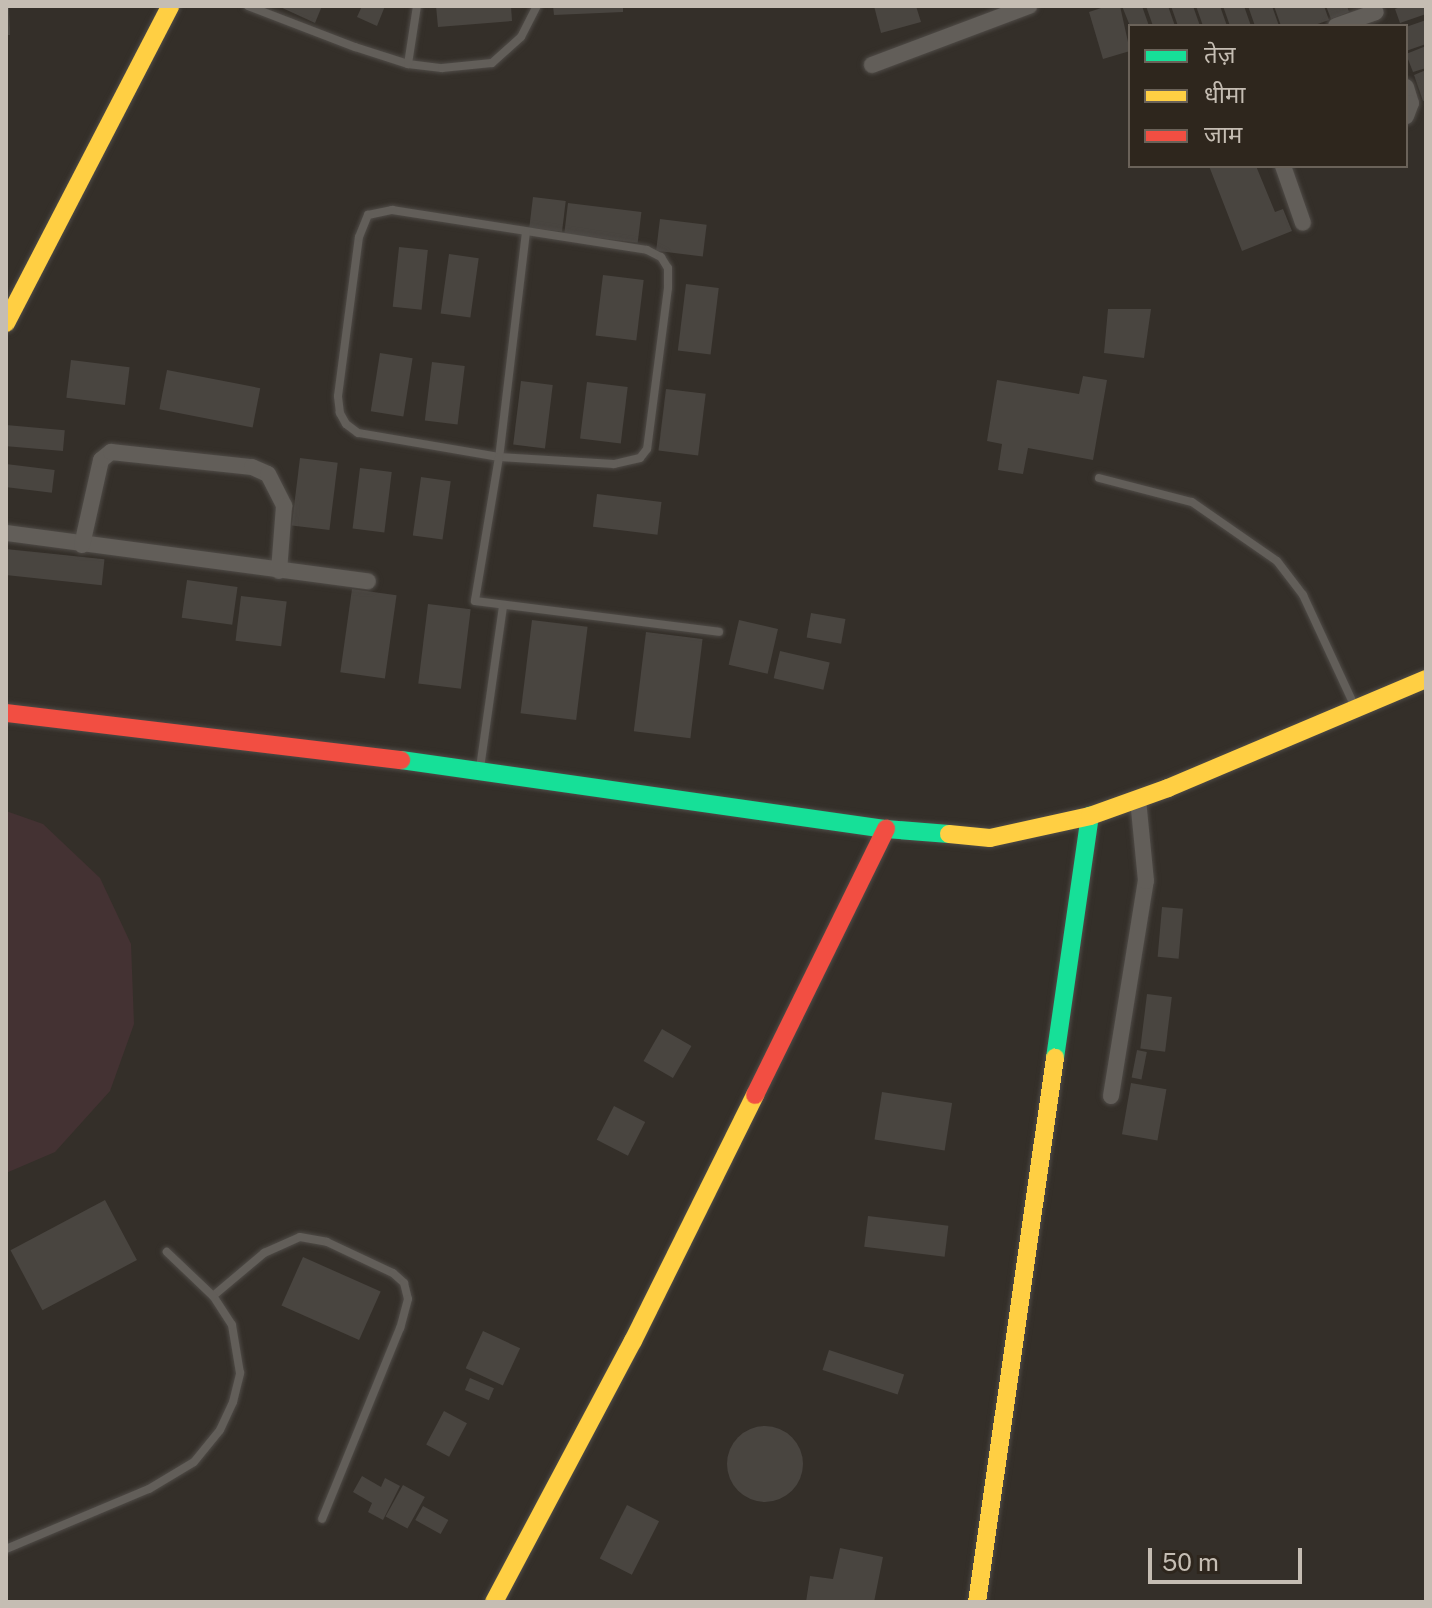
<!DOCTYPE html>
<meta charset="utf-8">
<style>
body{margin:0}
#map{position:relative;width:1432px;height:1608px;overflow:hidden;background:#342f29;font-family:"Public Sans","Noto Sans Devanagari",sans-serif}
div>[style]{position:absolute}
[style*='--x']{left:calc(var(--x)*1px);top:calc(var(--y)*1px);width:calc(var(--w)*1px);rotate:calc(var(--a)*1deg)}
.green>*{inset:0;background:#443233}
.building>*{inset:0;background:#494540;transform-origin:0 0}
.round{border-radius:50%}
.roads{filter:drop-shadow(0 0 2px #4f4b47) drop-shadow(0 0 2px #4f4b47)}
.lane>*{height:8px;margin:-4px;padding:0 4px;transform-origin:4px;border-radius:4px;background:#625e59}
.street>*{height:16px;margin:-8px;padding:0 8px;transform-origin:8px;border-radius:8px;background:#625e59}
.fast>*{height:18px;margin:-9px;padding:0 9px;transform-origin:9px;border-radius:9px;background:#16e098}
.slow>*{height:18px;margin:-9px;padding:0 9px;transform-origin:9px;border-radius:9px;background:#ffcf43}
.jam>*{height:18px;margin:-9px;padding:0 9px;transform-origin:9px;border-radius:9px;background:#f24e42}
span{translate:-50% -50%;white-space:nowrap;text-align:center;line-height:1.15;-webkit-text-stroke:6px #2e261d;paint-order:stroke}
.frame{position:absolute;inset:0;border:8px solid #c5bdb3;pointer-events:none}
.legend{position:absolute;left:1128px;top:24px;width:280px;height:144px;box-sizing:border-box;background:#2e261d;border:2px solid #6a6259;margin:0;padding:10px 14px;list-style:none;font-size:24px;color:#c5bdb3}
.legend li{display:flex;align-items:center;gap:16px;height:40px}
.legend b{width:40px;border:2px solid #6a6259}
.scale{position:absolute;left:1148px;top:1548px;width:154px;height:36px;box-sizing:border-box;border:4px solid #c5bdb3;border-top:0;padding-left:10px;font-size:24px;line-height:28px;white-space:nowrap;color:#c5bdb3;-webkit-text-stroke:6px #2e261d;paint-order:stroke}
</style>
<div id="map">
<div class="green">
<i style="clip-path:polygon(6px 811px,43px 824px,100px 878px,131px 944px,134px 1024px,110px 1091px,55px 1152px,6px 1173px)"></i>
</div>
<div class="building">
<i style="clip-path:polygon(6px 6px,9px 6px,10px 35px,6px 35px)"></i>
<i style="clip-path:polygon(278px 6px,322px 6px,315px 23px)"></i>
<i style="clip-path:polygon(362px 6px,385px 6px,377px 26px,357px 17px)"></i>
<i style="clip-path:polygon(436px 6px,511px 6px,512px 21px,438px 27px)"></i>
<i style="clip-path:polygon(553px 6px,623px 6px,623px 12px,554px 15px)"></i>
<i style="clip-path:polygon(874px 6px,916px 6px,921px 22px,881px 33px)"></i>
<i style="clip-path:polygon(1107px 6px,1120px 6px,1130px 51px,1103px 59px,1089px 12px)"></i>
<i style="clip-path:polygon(1122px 6px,1142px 6px,1149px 26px,1130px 26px)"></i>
<i style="clip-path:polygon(1146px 6px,1168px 6px,1175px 26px,1153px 26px)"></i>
<i style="clip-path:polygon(1171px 6px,1193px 6px,1200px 26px,1178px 26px)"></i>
<i style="clip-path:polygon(1196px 6px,1220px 6px,1227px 26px,1203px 26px)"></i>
<i style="clip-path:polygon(1223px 6px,1244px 6px,1251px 26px,1230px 26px)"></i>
<i style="clip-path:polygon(1248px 6px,1272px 6px,1279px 26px,1255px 26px)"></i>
<i style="clip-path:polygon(1274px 6px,1324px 6px,1329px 20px,1312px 26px,1281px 26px)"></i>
<i style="clip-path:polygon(1326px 6px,1347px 6px,1349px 12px,1331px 19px)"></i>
<i style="clip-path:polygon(1403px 6px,1426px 6px,1426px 14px,1400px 23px,1395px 9px)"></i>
<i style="clip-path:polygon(1426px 20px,1426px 44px,1406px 51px,1406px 27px)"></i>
<i style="clip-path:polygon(1426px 46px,1426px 68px,1413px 72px,1406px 54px)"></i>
<i style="clip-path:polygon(1426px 70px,1426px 100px,1423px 101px,1414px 75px)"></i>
<i style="clip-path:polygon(1209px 166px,1256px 166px,1275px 212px,1283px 209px,1292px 231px,1242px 251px)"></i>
<i style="left:533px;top:197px;width:33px;height:31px;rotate:7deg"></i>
<i style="left:568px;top:203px;width:74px;height:31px;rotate:7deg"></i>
<i style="left:660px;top:219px;width:47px;height:32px;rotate:7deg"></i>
<i style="left:399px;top:247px;width:29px;height:60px;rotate:6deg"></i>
<i style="left:449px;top:254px;width:30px;height:60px;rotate:8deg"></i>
<i style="left:603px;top:275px;width:41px;height:61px;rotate:7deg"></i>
<i style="left:686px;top:284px;width:33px;height:67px;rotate:7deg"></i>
<i style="clip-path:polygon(1108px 309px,1151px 309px,1144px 358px,1104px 353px)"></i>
<i style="left:380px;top:353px;width:33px;height:59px;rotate:9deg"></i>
<i style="left:71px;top:360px;width:59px;height:38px;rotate:7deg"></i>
<i style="left:432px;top:362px;width:33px;height:59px;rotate:7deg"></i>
<i style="left:167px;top:370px;width:95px;height:40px;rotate:11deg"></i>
<i style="clip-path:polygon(1083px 376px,1107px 380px,1093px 460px,1028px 448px,1023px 474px,998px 470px,1002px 444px,987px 441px,997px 380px,1079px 394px)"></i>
<i style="left:521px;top:381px;width:32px;height:64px;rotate:7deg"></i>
<i style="left:587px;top:382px;width:41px;height:57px;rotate:7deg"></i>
<i style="left:666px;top:389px;width:40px;height:62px;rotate:7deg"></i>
<i style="left:6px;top:425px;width:59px;height:21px;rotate:5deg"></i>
<i style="left:300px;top:458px;width:38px;height:68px;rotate:7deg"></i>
<i style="left:6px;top:464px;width:49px;height:23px;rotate:7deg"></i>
<i style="left:360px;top:468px;width:32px;height:61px;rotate:7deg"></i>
<i style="left:421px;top:477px;width:30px;height:59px;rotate:8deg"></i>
<i style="left:597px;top:494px;width:65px;height:33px;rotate:7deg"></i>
<i style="left:6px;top:549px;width:99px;height:26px;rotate:6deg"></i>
<i style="left:187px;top:580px;width:51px;height:38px;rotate:8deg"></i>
<i style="left:352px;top:589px;width:45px;height:84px;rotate:8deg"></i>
<i style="left:241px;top:596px;width:46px;height:45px;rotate:7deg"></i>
<i style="left:428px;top:604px;width:43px;height:80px;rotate:7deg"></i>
<i style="left:811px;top:613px;width:35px;height:25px;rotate:10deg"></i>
<i style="left:532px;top:620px;width:56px;height:94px;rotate:7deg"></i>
<i style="left:739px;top:620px;width:40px;height:46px;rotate:13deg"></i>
<i style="left:646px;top:632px;width:57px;height:100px;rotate:7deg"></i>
<i style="left:780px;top:651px;width:51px;height:28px;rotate:13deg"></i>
<i style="left:1162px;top:907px;width:21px;height:50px;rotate:5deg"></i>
<i style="left:1147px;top:994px;width:25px;height:55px;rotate:7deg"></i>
<i style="left:662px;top:1029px;width:34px;height:37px;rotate:30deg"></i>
<i style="left:1137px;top:1050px;width:10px;height:28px;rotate:11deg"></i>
<i style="left:1131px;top:1083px;width:36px;height:52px;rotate:10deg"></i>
<i style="left:882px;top:1092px;width:71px;height:48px;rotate:9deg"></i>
<i style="left:614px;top:1106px;width:35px;height:38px;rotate:27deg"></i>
<i style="left:105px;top:1200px;width:68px;height:107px;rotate:62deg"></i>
<i style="left:868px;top:1216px;width:81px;height:31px;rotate:7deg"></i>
<i style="left:303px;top:1257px;width:85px;height:53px;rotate:24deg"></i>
<i style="left:483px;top:1331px;width:41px;height:41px;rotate:25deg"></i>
<i style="left:829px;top:1350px;width:79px;height:21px;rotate:18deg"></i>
<i style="left:470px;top:1378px;width:26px;height:13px;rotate:23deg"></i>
<i style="left:444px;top:1411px;width:26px;height:38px;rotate:28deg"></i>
<i class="round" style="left:727px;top:1426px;width:76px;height:76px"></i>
<i style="clip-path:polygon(362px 1476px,381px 1487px,385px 1478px,400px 1486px,383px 1520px,368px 1512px,372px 1503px,353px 1492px)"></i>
<i style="left:403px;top:1485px;width:25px;height:36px;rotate:29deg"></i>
<i style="left:627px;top:1505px;width:36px;height:60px;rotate:27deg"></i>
<i style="left:423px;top:1506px;width:29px;height:16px;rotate:29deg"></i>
<i style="clip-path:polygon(840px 1548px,883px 1557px,874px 1602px,806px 1602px,810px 1576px,833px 1579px)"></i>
</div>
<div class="roads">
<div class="lane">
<i style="--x:248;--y:6;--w:115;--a:21"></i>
<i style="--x:355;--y:47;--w:56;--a:17.8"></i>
<i style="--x:408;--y:64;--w:34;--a:7"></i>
<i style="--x:442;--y:68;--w:50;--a:-5.7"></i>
<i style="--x:492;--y:63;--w:39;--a:-42"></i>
<i style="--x:521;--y:37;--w:35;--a:-63"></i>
<i style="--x:408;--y:64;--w:59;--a:-81.2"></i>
<i style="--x:392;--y:210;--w:258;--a:8.9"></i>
<i style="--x:647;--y:250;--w:16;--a:27"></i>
<i style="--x:661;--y:257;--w:13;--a:58"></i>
<i style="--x:668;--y:268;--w:20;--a:90"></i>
<i style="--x:668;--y:288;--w:162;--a:97.4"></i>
<i style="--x:647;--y:449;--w:11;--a:128"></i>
<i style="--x:640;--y:458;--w:27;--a:167"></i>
<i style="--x:614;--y:464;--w:115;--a:-176.5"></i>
<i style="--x:499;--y:457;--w:143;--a:-170.3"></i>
<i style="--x:358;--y:433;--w:15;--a:-143"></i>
<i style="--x:346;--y:424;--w:13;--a:-119"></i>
<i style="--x:340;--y:413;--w:17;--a:-97"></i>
<i style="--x:338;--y:396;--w:160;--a:-82.5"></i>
<i style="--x:359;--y:237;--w:24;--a:-68"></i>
<i style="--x:368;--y:215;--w:25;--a:-12"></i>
<i style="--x:526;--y:232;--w:227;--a:96.8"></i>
<i style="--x:499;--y:457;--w:146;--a:99.5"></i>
<i style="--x:475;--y:601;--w:246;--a:7.2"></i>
<i style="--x:1099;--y:478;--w:96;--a:14.5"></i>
<i style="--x:1192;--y:502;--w:103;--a:34.8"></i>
<i style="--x:1277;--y:561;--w:43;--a:52.6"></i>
<i style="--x:1303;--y:595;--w:121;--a:65.1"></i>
<i style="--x:480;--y:768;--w:164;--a:-81.9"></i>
<i style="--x:213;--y:1296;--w:67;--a:-40.1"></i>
<i style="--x:264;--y:1253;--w:39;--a:-24"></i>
<i style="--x:300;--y:1237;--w:27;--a:10"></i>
<i style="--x:327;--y:1242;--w:73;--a:25.2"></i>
<i style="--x:393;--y:1273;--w:15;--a:42"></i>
<i style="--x:404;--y:1283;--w:16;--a:76"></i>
<i style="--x:408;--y:1299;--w:30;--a:105"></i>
<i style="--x:400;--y:1328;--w:206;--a:112.2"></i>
<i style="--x:6;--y:1549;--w:155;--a:-22.8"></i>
<i style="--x:149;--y:1489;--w:52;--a:-31"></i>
<i style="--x:194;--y:1462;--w:41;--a:-50.9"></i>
<i style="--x:220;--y:1430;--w:31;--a:-65"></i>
<i style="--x:233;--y:1402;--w:30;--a:-76"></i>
<i style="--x:240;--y:1373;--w:49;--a:-99.5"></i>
<i style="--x:232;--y:1325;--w:35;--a:-123"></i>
<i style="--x:213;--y:1296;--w:64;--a:-136.3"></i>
</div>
<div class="street">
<i style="--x:1336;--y:26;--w:42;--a:-19.3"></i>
<i style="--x:872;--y:65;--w:168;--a:-20.6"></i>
<i style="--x:1406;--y:87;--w:17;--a:73"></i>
<i style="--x:1411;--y:103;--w:14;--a:111"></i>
<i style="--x:1283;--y:166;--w:60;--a:70.7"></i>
<i style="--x:6;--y:533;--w:365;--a:7.6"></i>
<i style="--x:82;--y:545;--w:87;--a:-77.4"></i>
<i style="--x:101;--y:460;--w:13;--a:-39"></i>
<i style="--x:111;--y:452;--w:142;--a:6.1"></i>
<i style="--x:252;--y:467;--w:17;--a:24"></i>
<i style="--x:268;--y:474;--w:36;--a:63"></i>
<i style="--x:284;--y:506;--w:65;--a:94.4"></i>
<i style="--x:1111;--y:1096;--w:218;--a:-80.8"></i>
<i style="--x:1146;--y:881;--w:82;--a:-95.6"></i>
</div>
<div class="fast">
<i style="--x:401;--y:760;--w:490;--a:8.1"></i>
<i style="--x:886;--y:829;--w:63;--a:4.5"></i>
<i style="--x:1055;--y:1058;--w:245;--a:-81.8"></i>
</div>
<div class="slow">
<i style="--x:6;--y:323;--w:357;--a:-62.6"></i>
<i style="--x:949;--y:834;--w:41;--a:5.6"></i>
<i style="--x:990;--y:838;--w:102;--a:-12.4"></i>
<i style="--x:1090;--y:816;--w:83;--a:-19.7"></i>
<i style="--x:1168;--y:788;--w:280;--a:-22.9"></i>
<i style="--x:494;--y:1602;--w:296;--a:-62"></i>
<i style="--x:633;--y:1341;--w:275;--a:-63.6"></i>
<i style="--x:977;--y:1602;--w:550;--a:-81.84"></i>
</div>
<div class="jam">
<i style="--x:6;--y:713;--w:398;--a:6.8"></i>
<i style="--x:755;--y:1095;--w:297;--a:-63.8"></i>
</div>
</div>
<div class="frame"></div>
<ul class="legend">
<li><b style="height:10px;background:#16e098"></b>तेज़</li>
<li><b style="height:10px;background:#ffcf43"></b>धीमा</li>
<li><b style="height:10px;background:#f24e42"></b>जाम</li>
</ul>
<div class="scale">50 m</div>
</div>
